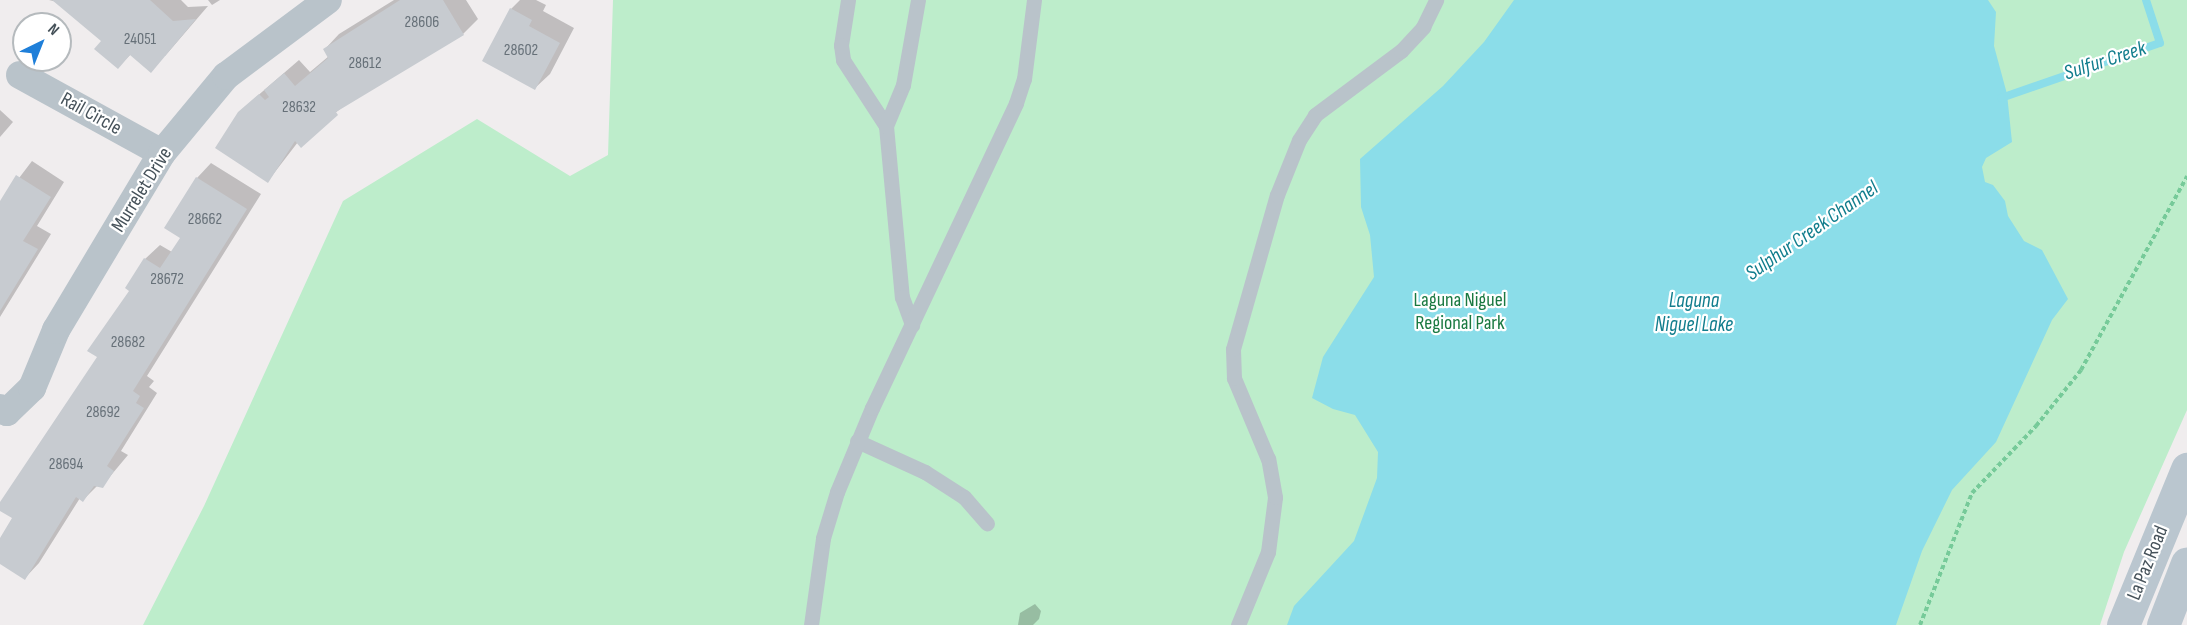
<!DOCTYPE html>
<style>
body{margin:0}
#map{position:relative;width:2187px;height:625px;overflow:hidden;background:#f0edee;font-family:"Sofia Sans Condensed",sans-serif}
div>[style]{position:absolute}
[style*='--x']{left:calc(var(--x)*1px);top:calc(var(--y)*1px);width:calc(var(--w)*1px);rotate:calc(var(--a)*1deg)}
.green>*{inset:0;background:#bdedcb}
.water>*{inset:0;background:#8bdde9}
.shadow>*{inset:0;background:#0003}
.stream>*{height:8px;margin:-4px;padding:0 4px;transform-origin:4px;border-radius:4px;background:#8bdde9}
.building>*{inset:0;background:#c7cbd0}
.path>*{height:4px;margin-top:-2px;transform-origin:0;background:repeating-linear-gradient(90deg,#76ca99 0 4.5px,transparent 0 7.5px)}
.lane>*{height:15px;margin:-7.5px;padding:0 7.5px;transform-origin:7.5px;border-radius:7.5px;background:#b9c3ca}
.street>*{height:28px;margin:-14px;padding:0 14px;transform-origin:14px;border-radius:14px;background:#b9c3ca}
.secondary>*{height:33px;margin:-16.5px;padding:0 16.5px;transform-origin:16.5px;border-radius:16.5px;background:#bac6cf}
span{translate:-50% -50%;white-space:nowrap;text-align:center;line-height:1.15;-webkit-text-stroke:4.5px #fff;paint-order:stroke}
.number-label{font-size:16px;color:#667078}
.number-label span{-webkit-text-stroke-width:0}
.street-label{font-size:20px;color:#46525a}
.park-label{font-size:20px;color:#1a7941}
.water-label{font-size:21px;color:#117d8d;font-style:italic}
.north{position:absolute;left:12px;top:12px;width:60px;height:60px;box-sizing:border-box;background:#fff;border:2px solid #b5babd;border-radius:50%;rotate:43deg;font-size:16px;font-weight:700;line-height:24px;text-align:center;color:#46525a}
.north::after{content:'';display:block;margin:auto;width:21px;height:27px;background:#1f7fd9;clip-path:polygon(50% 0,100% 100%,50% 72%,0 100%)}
</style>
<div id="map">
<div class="green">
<i style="clip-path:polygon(613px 0,2187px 0,2187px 410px,2124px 552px,2100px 625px,143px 625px,204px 506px,343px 201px,477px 119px,570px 176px,608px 155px)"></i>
</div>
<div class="water">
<i style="clip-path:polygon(1514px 0,1988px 0,1996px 12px,1994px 46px,2007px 94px,2012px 142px,1986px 158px,1982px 167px,1985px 182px,1993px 185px,2005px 201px,2008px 216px,2024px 241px,2042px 250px,2068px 299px,2052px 320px,1996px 442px,1952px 490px,1922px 551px,1896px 625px,1287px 625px,1294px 606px,1354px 541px,1377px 478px,1378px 452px,1355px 415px,1333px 409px,1312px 398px,1323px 357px,1374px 277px,1370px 235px,1361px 207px,1360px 159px,1443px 86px,1484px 42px)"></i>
</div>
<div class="shadow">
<i style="clip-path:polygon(49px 0,181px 0,188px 7px,208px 6px,165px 56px,131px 54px,118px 67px,103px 41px,57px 2px)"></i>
<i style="clip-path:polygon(208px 0,220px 0,212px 5px)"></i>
<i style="clip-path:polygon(394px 0,466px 0,478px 19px,463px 34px,349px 102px,298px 142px,268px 181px,255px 98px,299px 60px,310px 72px,329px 56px,325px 49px,339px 34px)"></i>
<i style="clip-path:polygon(520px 0,536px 0,546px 5px,543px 11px,574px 28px,550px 74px,535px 88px,511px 9px)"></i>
<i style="clip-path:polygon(0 110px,13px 122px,0 137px)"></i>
<i style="clip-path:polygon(32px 161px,64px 182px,37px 226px,51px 234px,0 317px,0 203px)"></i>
<i style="clip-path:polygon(211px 163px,261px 194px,147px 376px,154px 381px,149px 387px,157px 393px,121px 451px,128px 455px,102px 486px,98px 485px,83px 500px,80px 498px,39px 563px,25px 578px,0 563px,0 542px,14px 518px,0 509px,0 505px,99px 356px,145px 259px,160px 245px,172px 252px,182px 237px,197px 178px)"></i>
<i style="clip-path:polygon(1035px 604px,1041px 611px,1039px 619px,1033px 625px,1018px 625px,1020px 613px)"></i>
</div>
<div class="stream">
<i style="--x:2001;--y:98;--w:168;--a:-19.1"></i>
<i style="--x:2160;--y:43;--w:45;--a:-108"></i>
</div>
<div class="building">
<i style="clip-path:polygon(52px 0,150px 0,173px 21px,196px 19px,151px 73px,130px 55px,118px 69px,94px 49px,101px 41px)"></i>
<i style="clip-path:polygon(400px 0,443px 0,464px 35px,336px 112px,338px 115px,301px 148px,295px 141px,268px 183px,215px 148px,238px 112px,259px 94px,265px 100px,269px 97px,264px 90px,284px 73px,295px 86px,328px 58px,323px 49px)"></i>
<i style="clip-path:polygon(510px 8px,532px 20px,529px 26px,560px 43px,535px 90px,482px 61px)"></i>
<i style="clip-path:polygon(16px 175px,51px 197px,23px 241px,38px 249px,0 311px,0 201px)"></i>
<i style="clip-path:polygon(196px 177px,247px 209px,133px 391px,140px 396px,136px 403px,144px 408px,107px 466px,114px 471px,103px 488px,94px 486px,83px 502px,76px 497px,25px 580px,0 564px,0 538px,12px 518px,0 511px,0 502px,97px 357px,87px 351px,129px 291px,125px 288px,144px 258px,160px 268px,180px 238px,164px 228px)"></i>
</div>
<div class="path">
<i style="--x:1920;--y:625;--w:142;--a:-68.5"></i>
<i style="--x:1972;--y:493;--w:93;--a:-46.3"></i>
<i style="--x:2036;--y:426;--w:72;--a:-51.2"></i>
<i style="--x:2081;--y:370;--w:221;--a:-61.3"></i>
</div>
<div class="lane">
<i style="--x:848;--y:0;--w:46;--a:98.8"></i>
<i style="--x:841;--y:45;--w:15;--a:82"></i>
<i style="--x:843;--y:60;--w:79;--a:56.9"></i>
<i style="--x:886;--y:126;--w:172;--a:84.7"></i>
<i style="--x:902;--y:297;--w:30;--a:70"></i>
<i style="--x:886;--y:126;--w:44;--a:-67.5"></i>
<i style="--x:903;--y:85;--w:86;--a:-80"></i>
<i style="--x:857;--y:441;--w:75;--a:24.5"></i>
<i style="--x:925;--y:472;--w:46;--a:32.7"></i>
<i style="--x:964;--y:497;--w:35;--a:49"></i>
<i style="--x:811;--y:625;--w:88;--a:-82.1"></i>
<i style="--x:823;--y:538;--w:48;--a:-73.1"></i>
<i style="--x:837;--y:492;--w:91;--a:-67.4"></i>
<i style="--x:872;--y:408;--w:337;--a:-64.7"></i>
<i style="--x:1016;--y:103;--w:25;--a:-72"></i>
<i style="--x:1024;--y:79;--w:80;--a:-82.8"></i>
<i style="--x:1238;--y:625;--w:79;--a:-67.7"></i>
<i style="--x:1268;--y:552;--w:55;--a:-82.7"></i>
<i style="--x:1275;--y:497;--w:39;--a:-100"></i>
<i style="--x:1268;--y:459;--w:88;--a:-112.8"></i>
<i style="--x:1234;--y:378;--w:29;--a:-92"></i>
<i style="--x:1233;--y:349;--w:160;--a:-74.1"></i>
<i style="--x:1277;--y:195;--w:59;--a:-68.2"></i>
<i style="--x:1299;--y:140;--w:30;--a:-57"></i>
<i style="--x:1315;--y:115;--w:107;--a:-36.7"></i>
<i style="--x:1401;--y:51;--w:33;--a:-47"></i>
<i style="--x:1423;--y:27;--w:30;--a:-64"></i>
</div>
<div class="street">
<i style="--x:20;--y:75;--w:162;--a:28.8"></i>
<i style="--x:0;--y:408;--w:8;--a:30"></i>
<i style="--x:7;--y:412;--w:35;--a:-44"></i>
<i style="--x:32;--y:388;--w:63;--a:-67.5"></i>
<i style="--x:56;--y:330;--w:206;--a:-59.1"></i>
<i style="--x:162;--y:153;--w:100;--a:-50.3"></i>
<i style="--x:226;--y:76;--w:127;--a:-36.7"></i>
</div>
<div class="secondary">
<i style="--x:2123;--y:625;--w:169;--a:-67.7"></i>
<i style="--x:2163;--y:625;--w:66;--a:-68.8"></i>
</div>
<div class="number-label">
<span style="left:422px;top:23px">28606</span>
<span style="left:140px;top:40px">24051</span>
<span style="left:521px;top:51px">28602</span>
<span style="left:365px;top:64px">28612</span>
<span style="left:299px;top:108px">28632</span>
<span style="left:205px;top:220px">28662</span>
<span style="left:167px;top:280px">28672</span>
<span style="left:128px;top:343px">28682</span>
<span style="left:103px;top:413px">28692</span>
<span style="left:66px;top:465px">28694</span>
</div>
<div class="street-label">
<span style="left:91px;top:114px;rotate:29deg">Rail Circle</span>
<span style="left:142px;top:190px;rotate:-58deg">Murrelet Drive</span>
<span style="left:2148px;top:563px;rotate:-68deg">La Paz Road</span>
</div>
<div class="park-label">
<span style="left:1460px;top:312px">Laguna Niguel<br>Regional Park</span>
</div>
<div class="water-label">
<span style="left:2105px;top:61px;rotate:-18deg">Sulfur Creek</span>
<span style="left:1812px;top:231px;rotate:-35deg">Sulphur Creek Channel</span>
<span style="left:1694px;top:313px">Laguna<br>Niguel Lake</span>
</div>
<div class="north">N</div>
</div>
